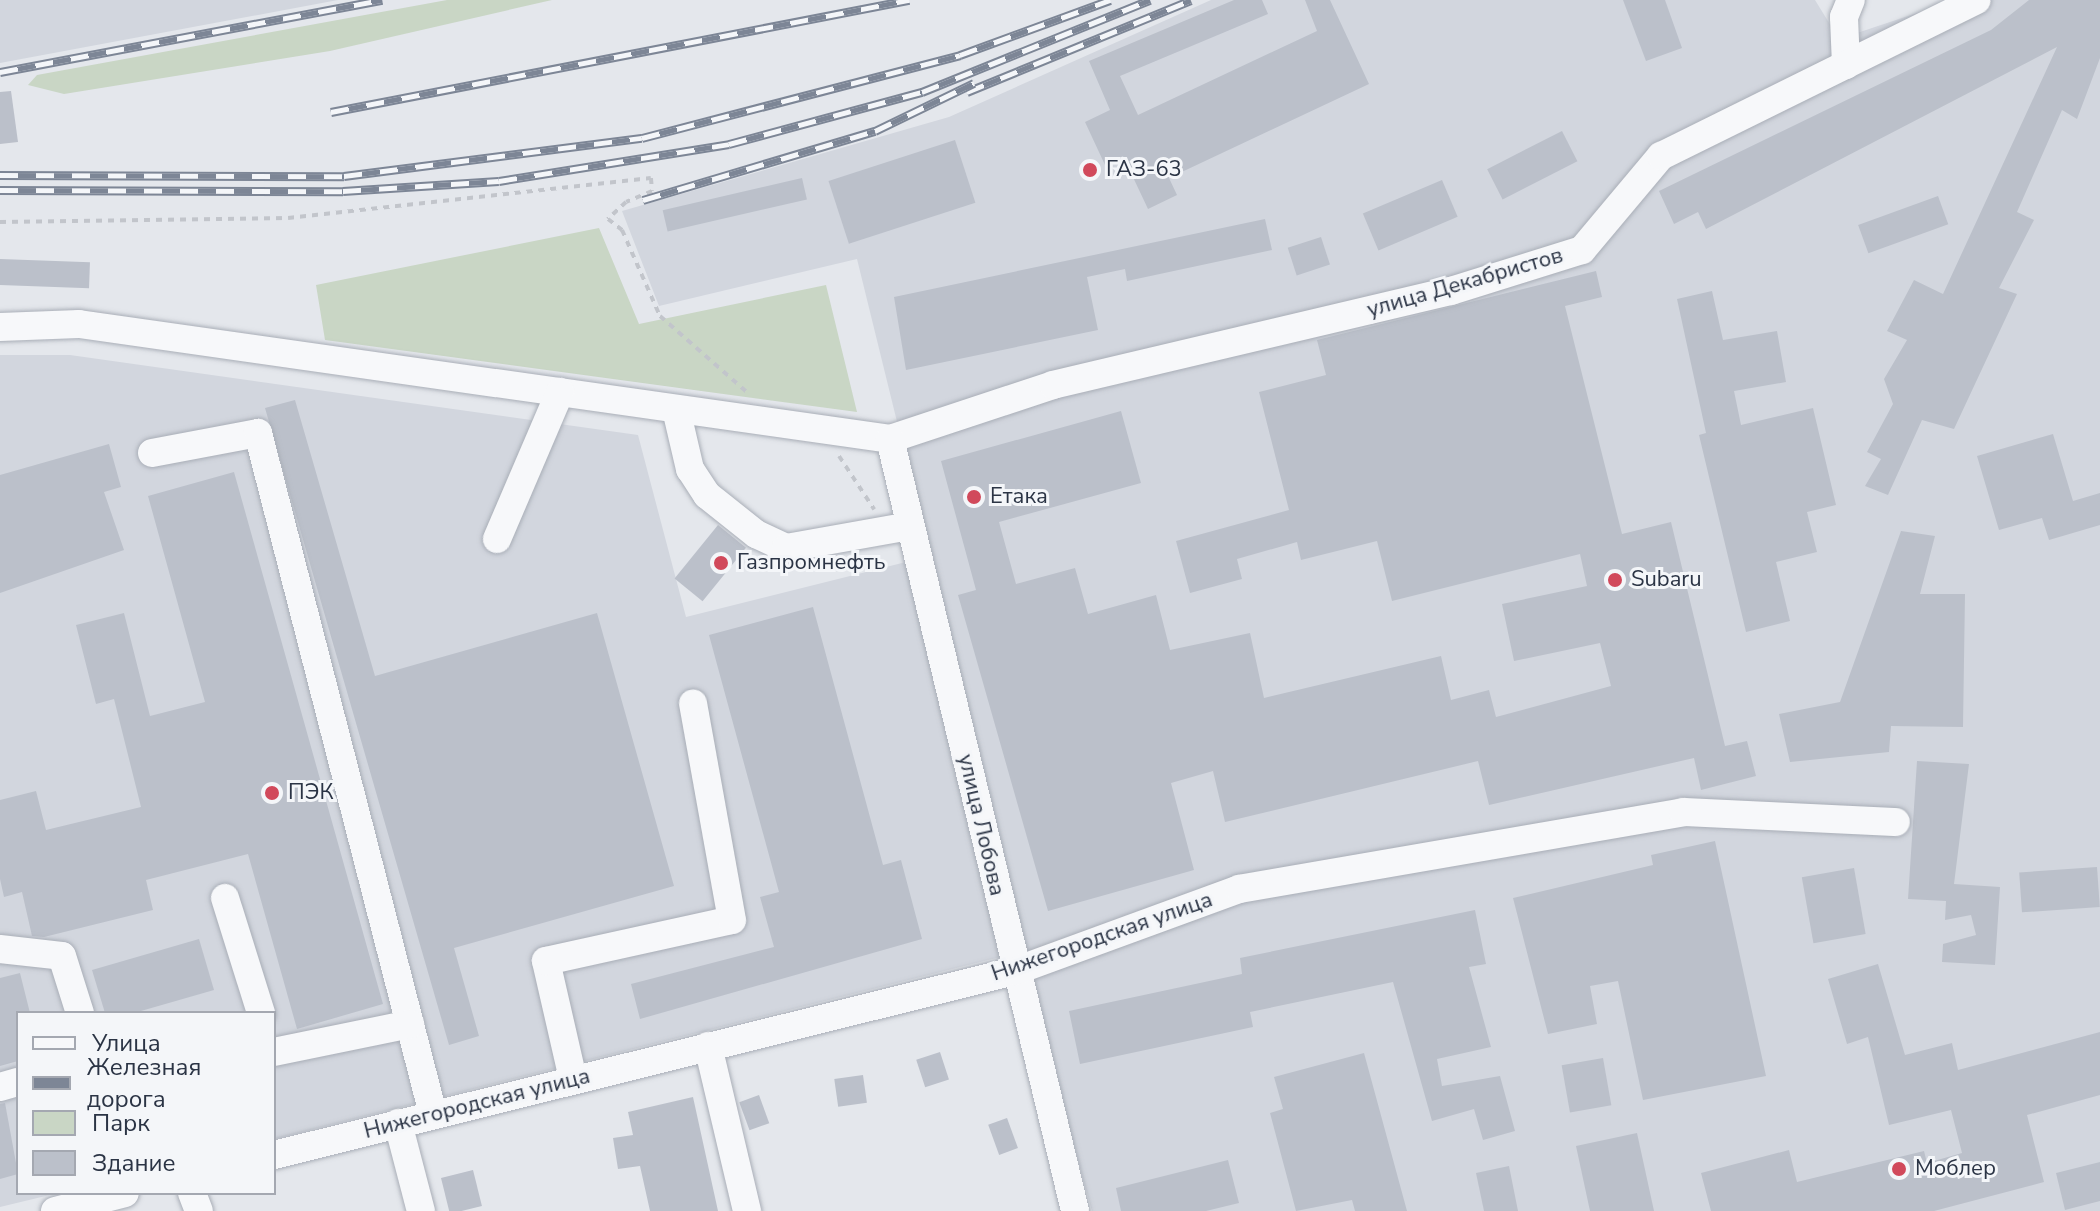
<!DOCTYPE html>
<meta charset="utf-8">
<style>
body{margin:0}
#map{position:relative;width:2100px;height:1211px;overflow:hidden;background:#e4e7ec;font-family:"Nunito Sans",sans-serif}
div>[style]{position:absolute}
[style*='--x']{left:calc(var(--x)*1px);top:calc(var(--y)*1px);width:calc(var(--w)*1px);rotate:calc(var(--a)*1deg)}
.built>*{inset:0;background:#d2d6de}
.green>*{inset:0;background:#c9d6c5}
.building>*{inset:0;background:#bbc0ca;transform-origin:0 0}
.path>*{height:4px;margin-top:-2px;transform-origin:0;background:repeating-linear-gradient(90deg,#c2c5cb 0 6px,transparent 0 12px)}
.roads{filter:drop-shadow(0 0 2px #a9aeb7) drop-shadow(0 0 2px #a9aeb7)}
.minor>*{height:28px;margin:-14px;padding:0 14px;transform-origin:14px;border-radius:14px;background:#f7f8fa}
.rail>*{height:9px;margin-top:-4.5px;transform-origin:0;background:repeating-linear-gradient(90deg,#f4f6f9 0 18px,#7d8696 0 36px);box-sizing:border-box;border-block:2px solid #7d8696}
.dots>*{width:22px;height:22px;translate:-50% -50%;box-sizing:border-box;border:4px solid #f4f6f9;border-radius:50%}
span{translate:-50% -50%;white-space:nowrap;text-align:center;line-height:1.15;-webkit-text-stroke:6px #f4f6f9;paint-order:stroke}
.poi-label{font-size:22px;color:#2b3445}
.left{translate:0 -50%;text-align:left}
.street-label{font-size:22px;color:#2b3445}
.legend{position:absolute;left:16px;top:1011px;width:260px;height:184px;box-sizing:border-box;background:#f4f6f9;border:2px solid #a4a8b1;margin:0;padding:10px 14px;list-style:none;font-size:24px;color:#2b3445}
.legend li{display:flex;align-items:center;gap:16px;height:40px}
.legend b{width:40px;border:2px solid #a4a8b1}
</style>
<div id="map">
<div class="built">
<i style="clip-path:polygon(0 0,338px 0,0 63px)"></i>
<i style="clip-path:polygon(1211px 0,1815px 0,1839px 39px,1956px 0,2100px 0,2100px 1211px,1092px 1211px,1020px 952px,274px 1139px,274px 1013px,18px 1013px,18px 1193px,58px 1193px,0 1207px,0 355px,70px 355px,638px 435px,686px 617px,930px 556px,857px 259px,659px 306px,622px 211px,949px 117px)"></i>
</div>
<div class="green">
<i style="clip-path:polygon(447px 0,552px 0,330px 51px,64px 94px,28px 85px,37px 75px)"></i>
<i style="clip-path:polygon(599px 228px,639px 324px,826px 285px,857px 412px,325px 340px,316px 285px)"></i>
</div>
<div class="building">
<i style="clip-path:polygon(1234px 0,1262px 0,1268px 14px,1120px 76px,1138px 115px,1317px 31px,1305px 0,1330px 0,1369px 84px,1169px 178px,1177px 195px,1148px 209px,1123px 156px,1105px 165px,1085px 122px,1110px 110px,1089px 61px)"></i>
<i style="clip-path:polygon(1623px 0,1665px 0,1682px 48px,1646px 61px)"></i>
<i style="clip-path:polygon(2029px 0,2100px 0,2100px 58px,2077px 119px,2062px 110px,2017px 212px,2034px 220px,1999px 288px,2017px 294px,1954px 429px,1922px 420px,1888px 495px,1865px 486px,1881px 459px,1867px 452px,1893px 404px,1884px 379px,1907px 340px,1887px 331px,1914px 280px,1943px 294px,2057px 47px,1706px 229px,1698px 212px,1674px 224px,1659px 191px,1991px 30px)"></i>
<i style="clip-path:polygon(11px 91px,18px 142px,0 144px,0 92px)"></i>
<i style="left:1562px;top:131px;width:34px;height:84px;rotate:63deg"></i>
<i style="left:955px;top:140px;width:66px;height:133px;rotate:72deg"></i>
<i style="left:802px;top:178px;width:22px;height:143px;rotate:77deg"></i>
<i style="left:1442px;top:180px;width:40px;height:86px;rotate:67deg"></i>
<i style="left:1938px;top:196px;width:30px;height:85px;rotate:70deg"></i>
<i style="clip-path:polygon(1265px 219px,1272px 250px,1127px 281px,1125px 269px,1087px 277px,1098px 330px,906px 370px,894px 297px)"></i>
<i style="left:1321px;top:237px;width:29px;height:35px;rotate:72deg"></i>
<i style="left:0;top:259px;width:90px;height:26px;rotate:2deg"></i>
<i style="clip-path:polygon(1596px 271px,1602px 297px,1565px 306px,1622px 534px,1671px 522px,1725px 746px,1747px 741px,1756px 776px,1701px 790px,1694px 758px,1489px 805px,1478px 761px,1225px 822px,1213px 771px,1171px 783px,1194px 870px,1048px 911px,958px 595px,976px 590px,941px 461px,1121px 411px,1141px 483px,999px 522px,1016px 584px,1075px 568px,1088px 614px,1156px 595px,1170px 650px,1250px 633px,1264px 698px,1441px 656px,1451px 700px,1489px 690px,1496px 717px,1611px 686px,1600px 643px,1514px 661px,1502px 604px,1587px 586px,1580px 554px,1392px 601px,1377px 541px,1301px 560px,1297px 542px,1237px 559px,1242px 579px,1190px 593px,1176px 541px,1289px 510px,1259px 392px,1326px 375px,1317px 340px)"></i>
<i style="clip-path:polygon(1712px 291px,1723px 340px,1777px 331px,1786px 382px,1734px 391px,1741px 425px,1813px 408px,1836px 505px,1807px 512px,1817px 552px,1776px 562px,1790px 621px,1746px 632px,1699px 435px,1706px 433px,1677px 299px)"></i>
<i style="clip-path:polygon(295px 400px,375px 676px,597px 613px,674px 886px,454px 948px,479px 1036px,449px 1045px,265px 408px)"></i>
<i style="clip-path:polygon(2053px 434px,2073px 501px,2100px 493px,2100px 525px,2049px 540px,2042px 518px,1999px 530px,1977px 456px)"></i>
<i style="clip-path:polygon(109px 444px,121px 487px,104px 492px,124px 550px,0 593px,0 475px)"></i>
<i style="clip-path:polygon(234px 472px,383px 1004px,297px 1029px,248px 854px,146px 880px,153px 910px,44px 937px,32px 936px,22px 892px,4px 897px,0 879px,0 800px,36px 791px,46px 830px,141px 807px,114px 699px,96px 704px,76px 625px,124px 613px,150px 716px,205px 702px,148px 496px)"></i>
<i style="left:718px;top:525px;width:36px;height:69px;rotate:39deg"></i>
<i style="clip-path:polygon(1901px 531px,1935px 536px,1920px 594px,1965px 594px,1963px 727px,1891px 726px,1889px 752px,1790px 762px,1779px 714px,1840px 702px)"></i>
<i style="clip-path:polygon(813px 607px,883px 865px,901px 860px,922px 939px,640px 1019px,631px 984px,774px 947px,760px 897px,779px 892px,709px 635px)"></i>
<i style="clip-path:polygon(1917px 761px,1969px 764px,1954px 884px,2000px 887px,1995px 965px,1942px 962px,1943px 944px,1976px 935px,1971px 915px,1945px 920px,1946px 901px,1908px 899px)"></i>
<i style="clip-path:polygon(1715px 841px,1766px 1076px,1643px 1100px,1618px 981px,1590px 986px,1597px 1024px,1548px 1034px,1513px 898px,1653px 865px,1651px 855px)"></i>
<i style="left:2097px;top:867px;width:40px;height:78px;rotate:86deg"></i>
<i style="left:1854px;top:868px;width:67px;height:53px;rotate:80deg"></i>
<i style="clip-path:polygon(1475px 910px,1486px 964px,1469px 967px,1491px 1047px,1437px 1059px,1442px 1086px,1500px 1076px,1515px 1131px,1483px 1140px,1474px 1109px,1432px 1121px,1393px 982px,1250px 1012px,1253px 1027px,1080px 1064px,1069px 1011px,1242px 974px,1240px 958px)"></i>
<i style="clip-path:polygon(199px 939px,214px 990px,134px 1013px,105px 1013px,92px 970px)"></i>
<i style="clip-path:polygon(1878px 964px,1905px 1055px,1952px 1043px,1958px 1070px,2100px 1032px,2100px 1095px,2027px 1115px,2044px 1182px,1934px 1211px,1711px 1211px,1701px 1173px,1789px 1150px,1797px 1182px,1924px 1151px,1927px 1163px,1962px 1153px,1951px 1110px,1889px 1125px,1868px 1037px,1847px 1044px,1828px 979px)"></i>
<i style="clip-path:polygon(20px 973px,30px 1013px,18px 1013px,18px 1061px,0 1066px,0 978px)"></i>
<i style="left:940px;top:1052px;width:29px;height:25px;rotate:72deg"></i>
<i style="clip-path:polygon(1364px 1053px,1407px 1211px,1355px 1211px,1352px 1200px,1296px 1211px,1270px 1113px,1283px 1109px,1274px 1077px)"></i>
<i style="left:1603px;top:1058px;width:48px;height:42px;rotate:80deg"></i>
<i style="left:863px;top:1075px;width:28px;height:29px;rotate:82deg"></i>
<i style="left:759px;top:1095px;width:30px;height:21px;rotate:70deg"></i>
<i style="clip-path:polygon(693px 1097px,718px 1211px,650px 1211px,640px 1166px,618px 1169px,613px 1138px,633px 1135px,628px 1112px)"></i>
<i style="clip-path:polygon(5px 1103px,18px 1174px,0 1179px,0 1104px)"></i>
<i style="left:1007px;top:1118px;width:32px;height:20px;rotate:70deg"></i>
<i style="clip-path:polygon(1637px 1133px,1654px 1211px,1590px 1211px,1576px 1146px)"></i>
<i style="clip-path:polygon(1228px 1160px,1239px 1203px,1206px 1211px,1121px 1211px,1116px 1188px)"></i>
<i style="clip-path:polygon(2100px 1162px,2100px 1201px,2065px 1210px,2056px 1173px)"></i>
<i style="clip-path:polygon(1509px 1166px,1518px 1211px,1484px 1211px,1476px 1173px)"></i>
<i style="left:473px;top:1170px;width:37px;height:33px;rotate:76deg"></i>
</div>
<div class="path">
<i style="--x:0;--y:222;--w:288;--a:-0.8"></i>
<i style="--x:288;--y:218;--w:365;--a:-6.3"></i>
<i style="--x:651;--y:178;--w:13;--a:86"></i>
<i style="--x:652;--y:191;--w:28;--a:157"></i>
<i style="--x:626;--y:202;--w:25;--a:137"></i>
<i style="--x:608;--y:219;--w:18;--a:38"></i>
<i style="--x:622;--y:230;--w:94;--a:66.2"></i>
<i style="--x:660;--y:316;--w:118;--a:41.2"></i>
<i style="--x:839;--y:456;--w:64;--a:56.6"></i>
</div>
<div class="roads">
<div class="minor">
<i style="--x:1846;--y:65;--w:48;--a:-92.4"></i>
<i style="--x:1844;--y:17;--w:18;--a:-68"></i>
<i style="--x:0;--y:327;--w:79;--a:-2.2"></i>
<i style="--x:79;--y:324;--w:819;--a:8.07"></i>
<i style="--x:890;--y:439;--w:172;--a:-18.3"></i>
<i style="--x:1053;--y:385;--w:409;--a:-13.3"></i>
<i style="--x:1451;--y:291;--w:137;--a:-17.4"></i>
<i style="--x:1582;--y:250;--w:123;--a:-50"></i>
<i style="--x:1661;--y:156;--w:352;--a:-26.3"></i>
<i style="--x:676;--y:409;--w:62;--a:76.9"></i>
<i style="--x:690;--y:469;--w:31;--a:57"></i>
<i style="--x:707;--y:495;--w:63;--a:38.5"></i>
<i style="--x:756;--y:534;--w:33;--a:25"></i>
<i style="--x:786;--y:548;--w:126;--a:-10.1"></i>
<i style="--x:890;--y:439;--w:794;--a:76.52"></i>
<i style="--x:152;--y:453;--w:108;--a:-10.7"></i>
<i style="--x:258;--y:433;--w:703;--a:75.59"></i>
<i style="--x:497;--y:539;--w:160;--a:-66.8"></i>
<i style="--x:225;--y:898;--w:121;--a:72.6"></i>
<i style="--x:0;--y:949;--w:62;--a:6.4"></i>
<i style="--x:62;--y:956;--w:60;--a:72.5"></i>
<i style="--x:708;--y:1046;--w:170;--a:76.7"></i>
<i style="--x:274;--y:1052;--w:139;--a:-11.6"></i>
<i style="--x:573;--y:1079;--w:121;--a:-102.9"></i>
<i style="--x:546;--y:961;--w:190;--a:-12.4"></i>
<i style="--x:732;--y:920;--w:220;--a:-100.2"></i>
<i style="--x:0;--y:1087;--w:19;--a:-16"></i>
<i style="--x:398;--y:1123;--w:91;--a:75.4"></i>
<i style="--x:274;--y:1155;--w:764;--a:-13.95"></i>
<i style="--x:1015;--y:971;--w:239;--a:-20.1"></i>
<i style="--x:1239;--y:889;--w:451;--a:-9.8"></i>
<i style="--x:1683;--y:812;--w:213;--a:2.7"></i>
<i style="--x:192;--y:1193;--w:19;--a:69"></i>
<i style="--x:55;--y:1211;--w:72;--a:-14.4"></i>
</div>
</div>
<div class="rail">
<i style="--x:0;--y:72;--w:389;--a:-10.7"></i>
<i style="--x:967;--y:92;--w:242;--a:-22.3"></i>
<i style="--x:331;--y:112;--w:589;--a:-10.97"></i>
<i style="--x:0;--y:175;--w:344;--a:0.2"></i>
<i style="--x:344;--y:176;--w:300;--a:-7.3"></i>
<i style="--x:642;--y:138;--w:329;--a:-14.6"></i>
<i style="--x:960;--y:55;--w:160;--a:-20.1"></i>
<i style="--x:0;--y:190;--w:343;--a:0.2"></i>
<i style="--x:343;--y:191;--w:156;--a:-3.7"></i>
<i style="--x:499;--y:181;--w:233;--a:-9.1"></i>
<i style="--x:729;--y:144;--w:200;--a:-15.1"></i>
<i style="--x:922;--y:92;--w:246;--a:-22"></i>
<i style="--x:643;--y:200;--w:242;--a:-16.6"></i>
<i style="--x:875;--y:131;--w:110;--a:-25.9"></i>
</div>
<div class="dots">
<i style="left:1090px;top:170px;background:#d1495b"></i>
<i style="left:974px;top:497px;background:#d1495b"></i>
<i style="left:721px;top:563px;background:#d1495b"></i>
<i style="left:1615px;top:580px;background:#d1495b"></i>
<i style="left:272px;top:793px;background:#d1495b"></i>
<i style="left:1899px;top:1169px;background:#d1495b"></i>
</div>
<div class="poi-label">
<span class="left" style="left:1106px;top:170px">ГАЗ-63</span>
<span class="left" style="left:990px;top:497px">Етака</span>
<span class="left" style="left:737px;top:563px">Газпромнефть</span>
<span class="left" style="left:1631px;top:580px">Subaru</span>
<span class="left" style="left:288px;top:793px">ПЭК</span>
<span class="left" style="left:1915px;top:1169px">Моблер</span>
</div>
<div class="street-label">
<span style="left:1465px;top:283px;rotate:-16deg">улица Декабристов</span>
<span style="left:981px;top:825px;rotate:77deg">улица Лобова</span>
<span style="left:1102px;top:937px;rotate:-19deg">Нижегородская улица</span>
<span style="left:477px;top:1104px;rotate:-14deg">Нижегородская улица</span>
</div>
<ul class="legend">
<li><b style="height:10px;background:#f7f8fa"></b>Улица</li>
<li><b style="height:10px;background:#7d8696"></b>Железная дорога</li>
<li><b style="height:22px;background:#c9d6c5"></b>Парк</li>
<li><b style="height:22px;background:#bbc0ca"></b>Здание</li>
</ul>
</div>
